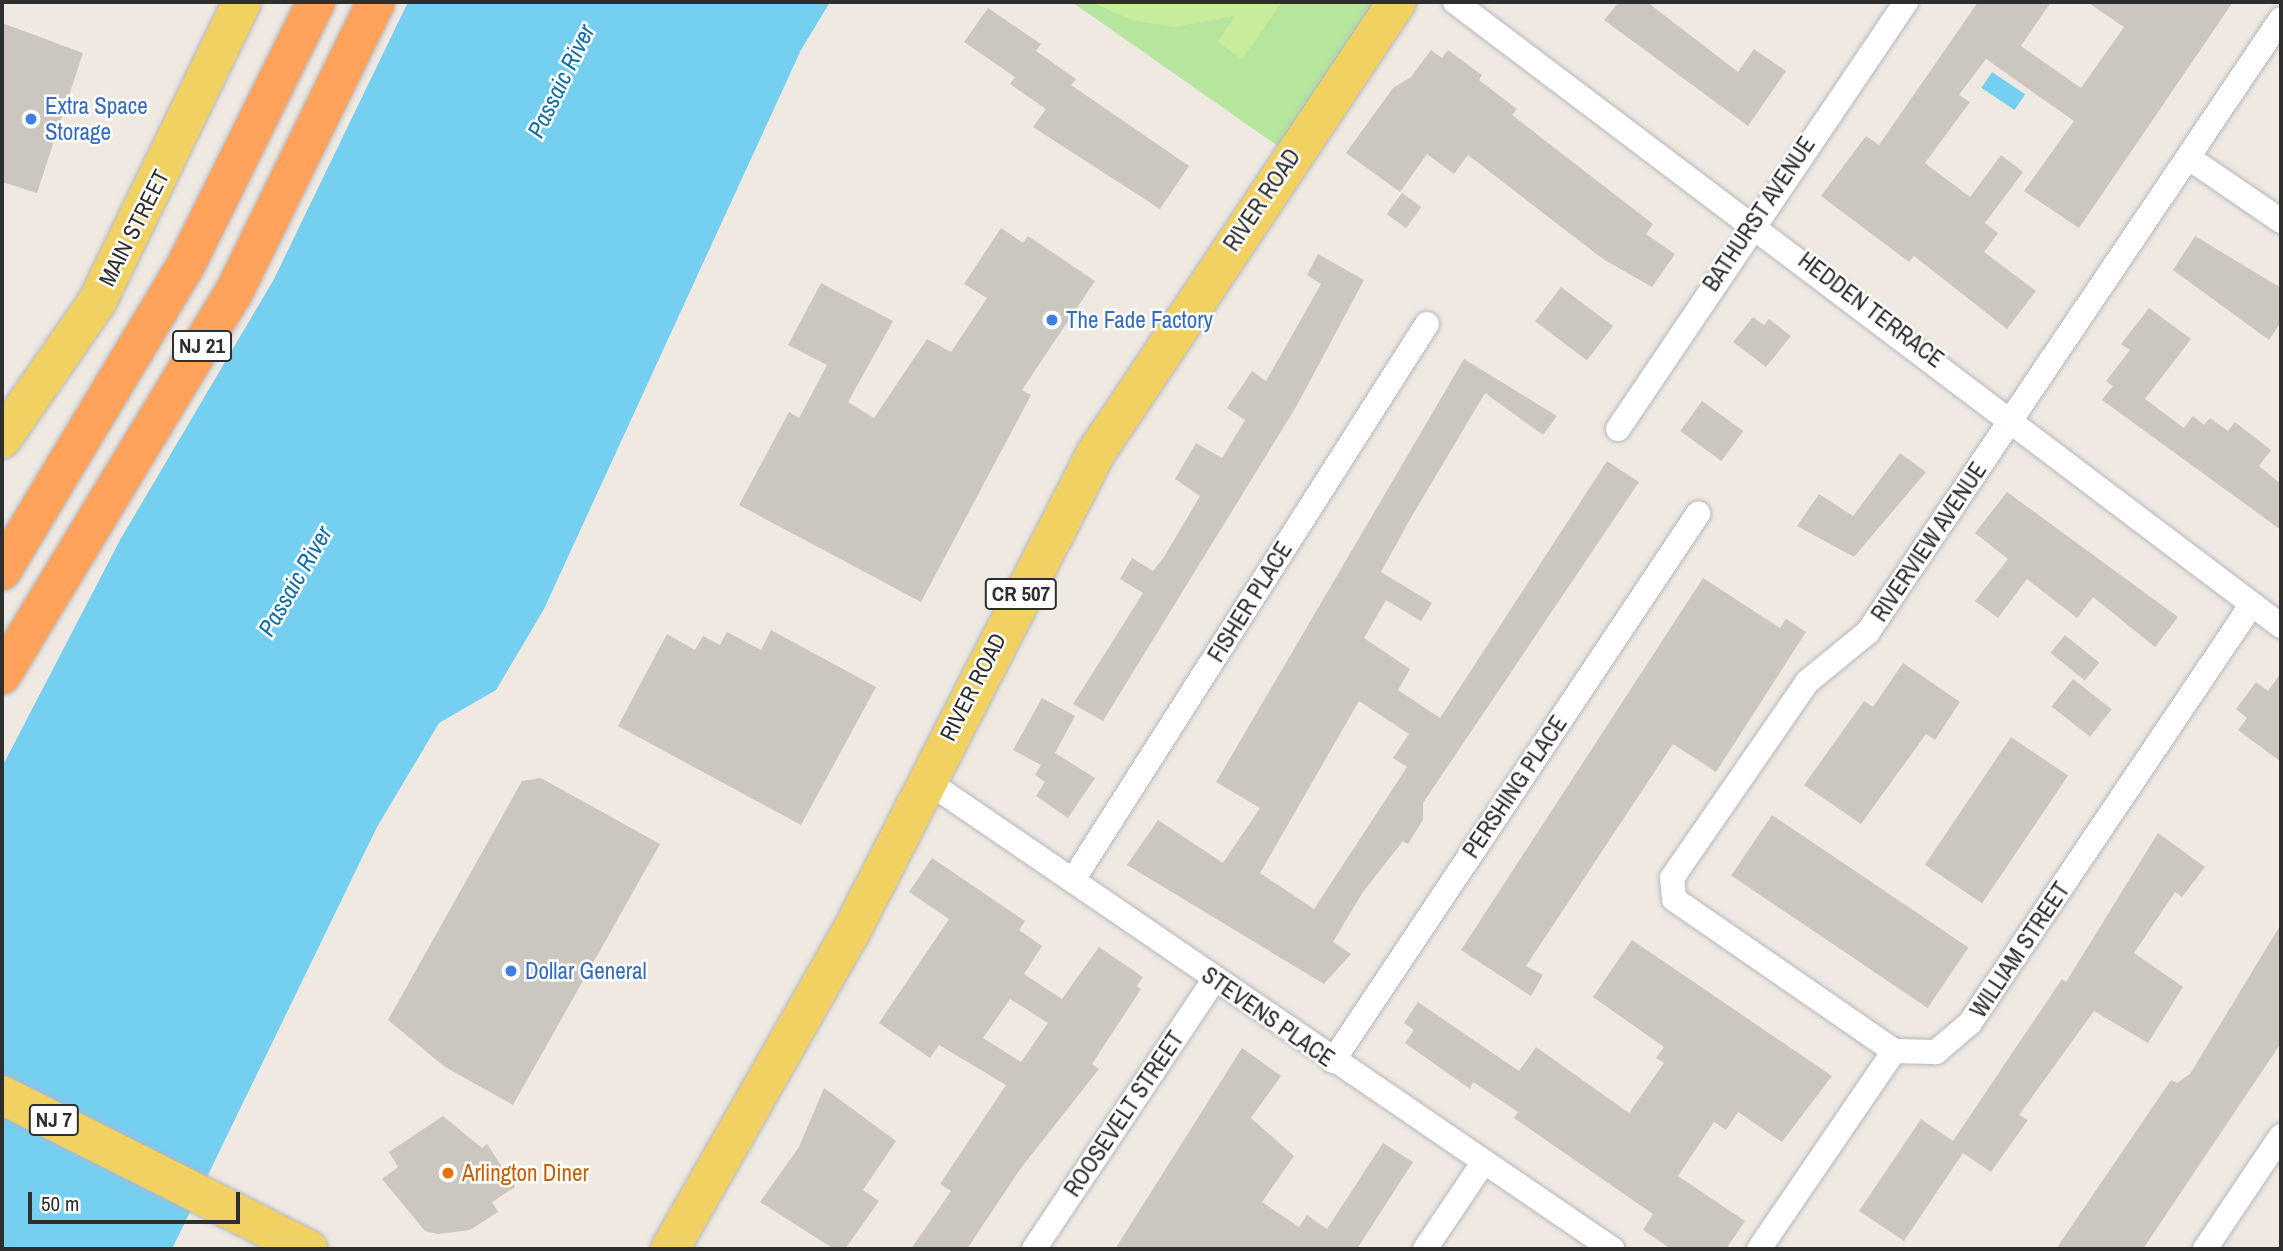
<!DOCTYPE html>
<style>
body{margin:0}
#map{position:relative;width:2283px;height:1251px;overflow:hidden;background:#efe9e1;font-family:"Archivo Narrow",sans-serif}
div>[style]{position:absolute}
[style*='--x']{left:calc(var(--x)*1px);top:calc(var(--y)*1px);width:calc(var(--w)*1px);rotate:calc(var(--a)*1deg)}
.green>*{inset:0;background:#b6e59e}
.pitch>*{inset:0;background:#c9ec9a}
.water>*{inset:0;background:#75cff0;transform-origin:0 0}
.building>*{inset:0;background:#cbc7bf;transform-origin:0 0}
.roads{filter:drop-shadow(0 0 2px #b4b7c1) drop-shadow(0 0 2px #b4b7c1)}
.minor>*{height:24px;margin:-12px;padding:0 12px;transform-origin:12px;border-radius:12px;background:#fff}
.primary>*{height:38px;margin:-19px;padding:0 19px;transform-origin:19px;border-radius:19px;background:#f2d163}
.motorway>*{height:38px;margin:-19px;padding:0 19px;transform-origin:19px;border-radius:19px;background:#ffa35c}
.dots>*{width:19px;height:19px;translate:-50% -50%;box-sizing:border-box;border:4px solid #fff;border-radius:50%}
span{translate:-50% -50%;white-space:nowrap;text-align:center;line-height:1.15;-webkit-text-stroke:5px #fff;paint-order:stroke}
.shield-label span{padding:2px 5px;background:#fff;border:2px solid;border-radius:5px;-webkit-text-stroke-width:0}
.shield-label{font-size:21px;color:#2e2e2e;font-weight:700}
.shop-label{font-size:23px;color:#366cbe}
.left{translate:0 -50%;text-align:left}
.street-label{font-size:23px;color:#2e2e2e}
.food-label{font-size:23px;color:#c56008}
.water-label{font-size:24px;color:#0d6fa3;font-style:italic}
.frame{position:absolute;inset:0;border:4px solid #2e2e2e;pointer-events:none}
.scale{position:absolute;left:28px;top:1192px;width:212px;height:32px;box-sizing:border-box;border:4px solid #2e2e2e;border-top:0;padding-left:9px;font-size:21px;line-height:24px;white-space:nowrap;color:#2e2e2e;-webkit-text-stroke:5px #fff;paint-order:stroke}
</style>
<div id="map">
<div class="green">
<i style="clip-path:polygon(1072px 2px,1397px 2px,1292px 156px)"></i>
</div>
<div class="pitch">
<i style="clip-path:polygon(1091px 2px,1282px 2px,1242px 59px,1218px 42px,1235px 16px,1174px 27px,1132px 20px)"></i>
</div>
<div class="water">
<i style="clip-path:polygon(408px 2px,830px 2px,801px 50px,544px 609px,496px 690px,439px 723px,377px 827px,172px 1249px,2px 1249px,2px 767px,120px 540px,274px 279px)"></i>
<i style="left:1992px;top:72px;width:40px;height:19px;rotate:34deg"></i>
</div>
<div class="building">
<i style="clip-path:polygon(1619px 2px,1647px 2px,1738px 72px,1754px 49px,1786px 71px,1748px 126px,1604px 20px)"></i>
<i style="clip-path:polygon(1978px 2px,2051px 2px,2021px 46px,2081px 88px,2124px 27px,2087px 2px,2233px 2px,2079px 228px,2024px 191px,2074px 121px,1986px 59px,1959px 95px,1970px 102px,1925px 163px,1970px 197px,2001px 155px,2023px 172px,1985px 223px,1998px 233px,1984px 252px,2036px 291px,2007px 329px,1914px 256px,1909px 262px,1821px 196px,1866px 136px,1879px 145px)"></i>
<i style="clip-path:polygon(988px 8px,1041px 44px,1036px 51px,1076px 79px,1071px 85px,1189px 166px,1160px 209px,1033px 127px,1046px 109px,1010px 84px,1015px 77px,964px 42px)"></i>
<i style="clip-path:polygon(2px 23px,83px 53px,37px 193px,2px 182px)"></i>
<i style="clip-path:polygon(1431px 50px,1442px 58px,1448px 50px,1482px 75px,1479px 80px,1517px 109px,1512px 115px,1653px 224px,1646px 234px,1675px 254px,1652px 287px,1603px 259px,1468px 155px,1454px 174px,1427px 154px,1400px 192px,1346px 153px,1393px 88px,1411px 77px)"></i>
<i style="left:1402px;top:193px;width:24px;height:26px;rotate:36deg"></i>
<i style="clip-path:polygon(1001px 228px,1023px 243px,1028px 236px,1095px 281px,1022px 390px,1031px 395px,921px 602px,739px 505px,789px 412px,799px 418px,827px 365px,788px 345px,821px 283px,893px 321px,848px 402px,874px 418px,927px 339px,951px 352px,987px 298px,964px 284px)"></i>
<i style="clip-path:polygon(2195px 236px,2281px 288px,2281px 322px,2269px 340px,2173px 270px)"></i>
<i style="clip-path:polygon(1318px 254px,1364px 280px,1296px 407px,1103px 721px,1073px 704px,1143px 593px,1120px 579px,1132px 558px,1153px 571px,1164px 557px,1200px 496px,1175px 479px,1196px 443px,1222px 458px,1245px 420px,1227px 408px,1252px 371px,1266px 381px,1321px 284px,1307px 275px)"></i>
<i style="left:1561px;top:287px;width:65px;height:43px;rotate:37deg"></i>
<i style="clip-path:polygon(2149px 308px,2191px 339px,2145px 399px,2184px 428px,2193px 416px,2204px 425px,2210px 418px,2228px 431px,2235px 422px,2271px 450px,2259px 466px,2281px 484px,2281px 530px,2102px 400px,2113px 386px,2106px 381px,2130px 350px,2121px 344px)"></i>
<i style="clip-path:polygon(1753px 317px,1764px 325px,1769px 319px,1791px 336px,1766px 367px,1733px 342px)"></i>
<i style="clip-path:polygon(evenodd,1464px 359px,1557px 416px,1543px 435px,1485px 393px,1409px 521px,1381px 572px,1432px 603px,1421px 621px,1386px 600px,1364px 638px,1410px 669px,1398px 690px,1440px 718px,1607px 461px,1639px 482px,1423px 803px,1423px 820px,1408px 844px,1403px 841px,1363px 892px,1333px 942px,1351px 954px,1324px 984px,1127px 865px,1158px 820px,1223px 863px,1260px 808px,1216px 782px,1464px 359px,1359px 701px,1409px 734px,1393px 758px,1407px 767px,1314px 909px,1260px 873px,1359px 701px)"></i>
<i style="left:1702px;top:401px;width:51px;height:37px;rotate:36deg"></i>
<i style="clip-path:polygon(1900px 453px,1926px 472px,1854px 557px,1797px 526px,1819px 494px,1853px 516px)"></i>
<i style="clip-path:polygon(2007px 492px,2178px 617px,2155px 647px,2093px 597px,2077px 618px,2027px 579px,1998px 618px,1975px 601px,2008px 559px,1975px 533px)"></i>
<i style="clip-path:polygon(1703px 578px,1780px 628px,1786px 619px,1806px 632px,1716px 772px,1673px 744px,1526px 966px,1543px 975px,1531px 996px,1461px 950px)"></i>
<i style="clip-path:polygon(771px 630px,876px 687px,801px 825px,618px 726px,667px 634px,695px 650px,703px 636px,720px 645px,727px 632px,761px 650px)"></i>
<i style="left:2065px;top:635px;width:44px;height:23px;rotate:39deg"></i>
<i style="clip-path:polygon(1903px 663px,1960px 702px,1935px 740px,1926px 734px,1861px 824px,1804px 785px,1864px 701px,1873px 707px)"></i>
<i style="clip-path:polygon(2281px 673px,2281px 762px,2238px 730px,2247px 718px,2236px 709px,2256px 682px,2268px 691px)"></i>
<i style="left:2073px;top:679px;width:49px;height:35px;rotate:38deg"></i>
<i style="clip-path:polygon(1042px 698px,1075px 716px,1055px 753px,1095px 778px,1068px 818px,1036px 796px,1045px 782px,1035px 775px,1041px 765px,1013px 750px)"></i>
<i style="left:2011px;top:737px;width:69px;height:154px;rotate:34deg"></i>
<i style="clip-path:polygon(541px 778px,660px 844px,513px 1105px,445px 1067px,388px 1020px,522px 781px)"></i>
<i style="left:1772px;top:815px;width:237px;height:73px;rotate:34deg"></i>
<i style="clip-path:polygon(2158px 833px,2205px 867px,2182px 897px,2175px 892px,2134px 953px,2183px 987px,2148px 1043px,2094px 1011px,2019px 1115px,2028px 1120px,1991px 1172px,1963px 1153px,1904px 1241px,1859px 1211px,1921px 1119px,1953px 1141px,2062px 979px,2066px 982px)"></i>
<i style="clip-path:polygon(evenodd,932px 858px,1025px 921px,1019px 930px,1042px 946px,1024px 974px,1062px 999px,1099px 947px,1143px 977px,1137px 986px,1141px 989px,1092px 1064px,1099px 1069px,1021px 1168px,967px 1249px,911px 1249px,951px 1191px,940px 1184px,1006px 1085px,939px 1045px,930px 1058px,879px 1023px,949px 919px,909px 892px,932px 858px,1010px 999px,1048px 1023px,1021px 1062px,983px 1038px,1010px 999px)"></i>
<i style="clip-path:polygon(2281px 924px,2281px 1043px,2143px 1249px,2056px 1249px,2171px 1080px,2177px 1083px,2190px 1074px)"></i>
<i style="clip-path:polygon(1632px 940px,1832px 1076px,1782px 1142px,1738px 1112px,1726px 1130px,1714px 1122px,1678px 1176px,1745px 1221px,1726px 1249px,1671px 1249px,1643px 1230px,1653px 1214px,1514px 1118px,1518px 1112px,1473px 1082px,1470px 1089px,1405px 1043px,1414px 1030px,1404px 1023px,1418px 1002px,1519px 1071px,1536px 1047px,1629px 1113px,1664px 1063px,1656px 1058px,1664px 1047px,1593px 997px)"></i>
<i style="clip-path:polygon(1242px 1048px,1281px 1076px,1251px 1118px,1294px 1156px,1262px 1202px,1299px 1227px,1307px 1215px,1327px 1229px,1383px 1143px,1413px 1162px,1357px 1249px,1115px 1249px)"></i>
<i style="clip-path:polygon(824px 1088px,896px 1141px,863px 1190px,879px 1201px,845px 1249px,834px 1249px,760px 1202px,799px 1147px)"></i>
<i style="clip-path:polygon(443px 1116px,482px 1148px,487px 1144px,515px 1187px,492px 1202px,498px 1212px,470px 1230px,438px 1234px,425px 1231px,382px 1179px,398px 1167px,389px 1152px)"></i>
</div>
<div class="roads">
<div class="minor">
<i style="--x:1455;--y:2;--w:1035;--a:37.07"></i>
<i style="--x:2189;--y:158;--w:112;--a:34.4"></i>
<i style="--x:1618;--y:429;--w:515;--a:-56"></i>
<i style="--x:2252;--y:604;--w:505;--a:123.94"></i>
<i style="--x:1970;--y:1023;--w:45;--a:139.5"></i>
<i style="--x:1936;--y:1052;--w:42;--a:-178.6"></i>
<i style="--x:1894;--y:1051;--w:267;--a:-145.4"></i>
<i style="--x:1674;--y:899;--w:21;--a:-95"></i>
<i style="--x:1672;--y:878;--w:238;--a:-55.4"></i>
<i style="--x:1807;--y:682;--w:79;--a:-39.3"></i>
<i style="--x:1868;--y:632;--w:739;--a:-56.03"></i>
<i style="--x:927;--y:781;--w:830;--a:34.34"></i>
<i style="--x:1073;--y:880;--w:659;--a:-57.52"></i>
<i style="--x:1333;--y:1061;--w:658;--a:-56.29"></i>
<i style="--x:1034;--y:1249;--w:324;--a:-56.2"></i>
<i style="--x:1425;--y:1249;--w:104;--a:-56"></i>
<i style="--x:1759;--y:1249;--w:240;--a:-55.7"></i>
<i style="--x:2205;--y:1249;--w:136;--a:-56.1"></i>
</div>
<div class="primary">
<i style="--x:2;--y:439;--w:167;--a:-55.3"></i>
<i style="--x:97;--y:302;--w:333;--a:-64.2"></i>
<i style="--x:2;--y:1095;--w:343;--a:26.7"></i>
<i style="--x:670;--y:1249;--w:363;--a:-60.3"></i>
<i style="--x:850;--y:934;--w:540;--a:-62.91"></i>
<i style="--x:1096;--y:453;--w:542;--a:-56.28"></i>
</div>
<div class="motorway">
<i style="--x:2;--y:571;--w:355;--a:-59"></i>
<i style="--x:185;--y:267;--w:296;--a:-63.7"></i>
<i style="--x:2;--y:675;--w:446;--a:-58.8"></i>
<i style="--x:233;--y:294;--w:325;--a:-63.9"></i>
</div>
</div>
<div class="dots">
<i style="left:31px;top:119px;background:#3f7fe0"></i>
<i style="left:1052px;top:320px;background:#3f7fe0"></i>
<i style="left:511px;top:971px;background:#3f7fe0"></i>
<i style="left:448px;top:1173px;background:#e8710a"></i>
</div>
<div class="shield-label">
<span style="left:202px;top:346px">NJ 21</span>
<span style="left:1021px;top:594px">CR 507</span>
<span style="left:54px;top:1120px">NJ 7</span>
</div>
<div class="shop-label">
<span class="left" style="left:45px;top:119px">Extra Space<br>Storage</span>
<span class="left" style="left:1066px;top:320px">The Fade Factory</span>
<span class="left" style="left:525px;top:971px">Dollar General</span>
</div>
<div class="street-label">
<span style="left:1262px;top:200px;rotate:-56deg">RIVER ROAD</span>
<span style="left:1759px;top:214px;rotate:-56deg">BATHURST AVENUE</span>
<span style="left:134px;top:228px;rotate:-63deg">MAIN STREET</span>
<span style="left:1871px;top:310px;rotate:37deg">HEDDEN TERRACE</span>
<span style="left:1929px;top:542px;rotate:-56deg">RIVERVIEW AVENUE</span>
<span style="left:1250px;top:602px;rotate:-58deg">FISHER PLACE</span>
<span style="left:973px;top:687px;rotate:-63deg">RIVER ROAD</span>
<span style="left:1515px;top:787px;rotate:-56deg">PERSHING PLACE</span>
<span style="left:2020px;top:950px;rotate:-56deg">WILLIAM STREET</span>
<span style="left:1268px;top:1017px;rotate:35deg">STEVENS PLACE</span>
<span style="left:1124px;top:1114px;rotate:-56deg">ROOSEVELT STREET</span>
</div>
<div class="food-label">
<span class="left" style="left:462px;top:1173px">Arlington Diner</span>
</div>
<div class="water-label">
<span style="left:561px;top:81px;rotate:-64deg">Passaic River</span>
<span style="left:295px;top:581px;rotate:-60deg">Passaic River</span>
</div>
<div class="frame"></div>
<div class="scale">50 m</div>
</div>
